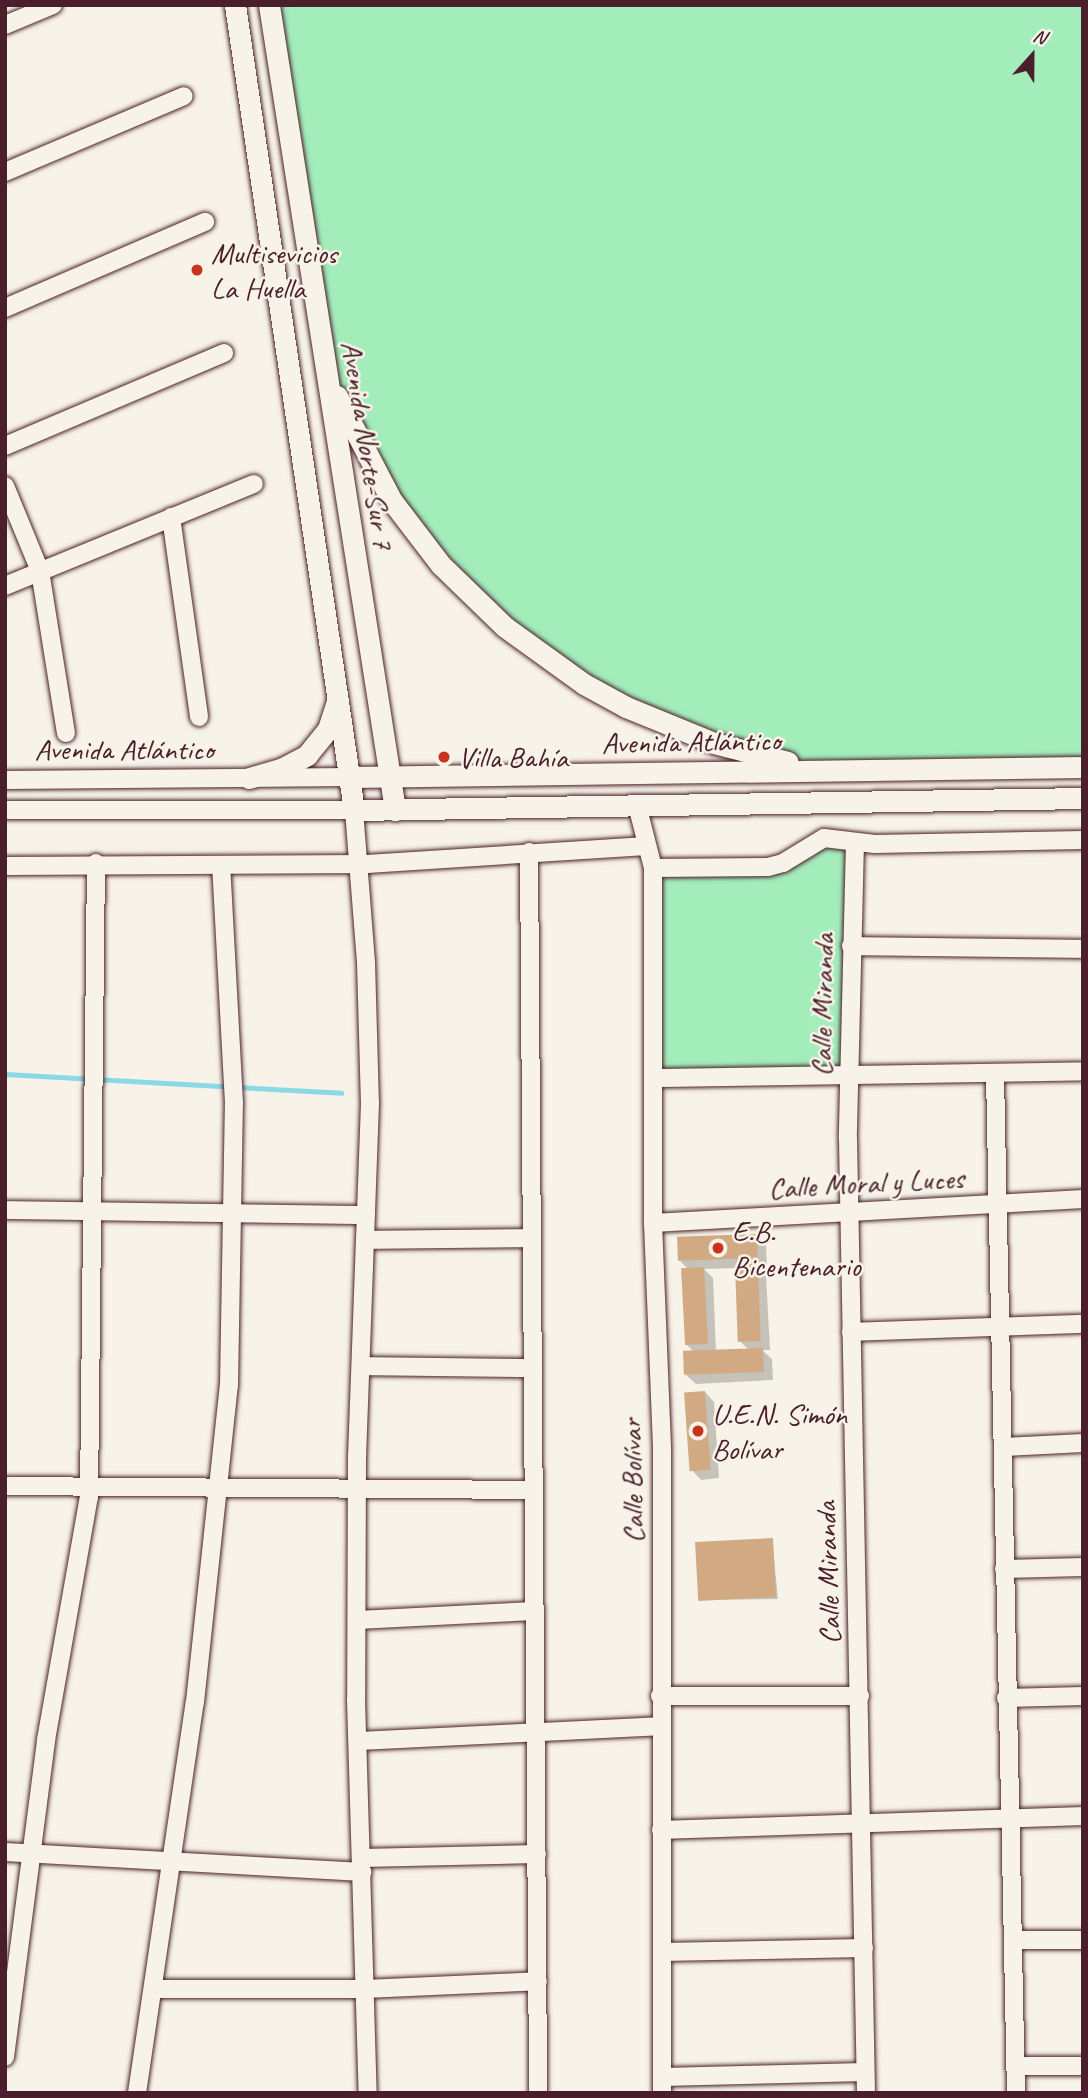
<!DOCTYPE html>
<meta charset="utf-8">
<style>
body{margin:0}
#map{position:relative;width:1088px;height:2098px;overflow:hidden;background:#f7f3e8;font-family:Caveat,sans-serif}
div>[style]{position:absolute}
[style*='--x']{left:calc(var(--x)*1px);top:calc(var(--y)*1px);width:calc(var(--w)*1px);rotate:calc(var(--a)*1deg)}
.green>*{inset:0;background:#a3edbb}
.shadow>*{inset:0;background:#0003}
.stream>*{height:5px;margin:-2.5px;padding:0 2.5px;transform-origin:2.5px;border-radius:2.5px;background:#8adae6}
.building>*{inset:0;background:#d1a983;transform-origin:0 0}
.roads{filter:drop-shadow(0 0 2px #4a1f2b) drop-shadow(0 0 2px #4a1f2b)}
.minor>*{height:18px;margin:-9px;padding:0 9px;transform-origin:9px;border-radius:9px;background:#f7f3e8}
.major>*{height:21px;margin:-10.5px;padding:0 10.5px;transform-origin:10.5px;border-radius:10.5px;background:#f7f3e8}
.dots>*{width:19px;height:19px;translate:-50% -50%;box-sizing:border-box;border:4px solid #f7f3e8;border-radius:50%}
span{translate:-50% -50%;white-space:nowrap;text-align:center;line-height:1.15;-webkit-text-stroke:5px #f7f3e8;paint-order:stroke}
.poi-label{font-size:30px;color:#4a1f2b}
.left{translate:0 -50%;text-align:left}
.street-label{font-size:30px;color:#4a1f2b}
.frame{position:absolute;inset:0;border:7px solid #4a1f2b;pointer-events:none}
.north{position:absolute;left:997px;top:21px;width:70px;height:70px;-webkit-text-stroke:5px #f7f3e8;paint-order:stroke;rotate:21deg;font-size:19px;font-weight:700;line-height:28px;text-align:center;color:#4a1f2b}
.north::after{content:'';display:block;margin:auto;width:24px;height:32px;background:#4a1f2b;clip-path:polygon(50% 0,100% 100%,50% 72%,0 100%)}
</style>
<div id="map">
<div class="green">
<i style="clip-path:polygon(269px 5px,1083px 5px,1083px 767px,790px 762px,584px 684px,441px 565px,324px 366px)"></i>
<i style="clip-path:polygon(855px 842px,849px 1078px,655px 1078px,653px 868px,768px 867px,805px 846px)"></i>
</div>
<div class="shadow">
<i style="clip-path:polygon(evenodd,756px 1236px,766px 1245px,767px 1267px,758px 1267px,766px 1275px,770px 1350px,762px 1350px,772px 1359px,773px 1380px,696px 1384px,686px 1375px,695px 1353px,686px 1344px,689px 1270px,680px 1261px,756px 1236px,736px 1268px,740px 1341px,749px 1350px,716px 1352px,713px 1278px,704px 1269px,736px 1268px)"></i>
<i style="clip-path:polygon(705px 1392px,714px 1402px,719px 1478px,701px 1480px,692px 1470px)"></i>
<i style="clip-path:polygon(772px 1539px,778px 1599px,700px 1600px)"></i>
</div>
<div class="stream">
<i style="--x:5;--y:1074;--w:337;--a:3.2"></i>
</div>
<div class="building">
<i style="left:757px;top:1234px;width:24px;height:80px;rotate:88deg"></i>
<i style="left:758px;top:1264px;width:77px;height:23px;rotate:88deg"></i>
<i style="left:704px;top:1267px;width:77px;height:23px;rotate:87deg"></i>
<i style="left:763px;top:1348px;width:24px;height:80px;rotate:88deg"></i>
<i style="left:705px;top:1391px;width:79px;height:21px;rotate:86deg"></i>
<i style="left:773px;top:1538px;width:59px;height:78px;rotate:87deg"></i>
</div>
<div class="roads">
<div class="minor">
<i style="--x:5;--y:25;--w:52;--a:-22.6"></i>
<i style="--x:5;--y:172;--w:194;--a:-23"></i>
<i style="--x:5;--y:308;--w:218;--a:-23.3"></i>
<i style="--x:5;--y:446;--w:238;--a:-23"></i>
<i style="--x:5;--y:486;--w:92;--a:67.6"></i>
<i style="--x:40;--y:571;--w:164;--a:80.9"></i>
<i style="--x:171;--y:517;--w:202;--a:82"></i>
<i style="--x:5;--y:586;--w:269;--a:-22.3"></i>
<i style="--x:5;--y:780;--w:346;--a:-0.5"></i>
<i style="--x:637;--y:805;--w:65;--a:75.7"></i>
<i style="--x:653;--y:868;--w:355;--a:90"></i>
<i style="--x:653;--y:1223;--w:228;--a:87.7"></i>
<i style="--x:662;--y:1451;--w:642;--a:90"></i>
<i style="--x:5;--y:810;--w:349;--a:0"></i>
<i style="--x:354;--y:810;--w:152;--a:85.5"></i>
<i style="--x:366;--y:962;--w:141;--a:88.4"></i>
<i style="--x:370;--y:1103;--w:353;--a:92.1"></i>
<i style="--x:357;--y:1456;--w:244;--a:90.2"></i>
<i style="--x:356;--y:1700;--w:393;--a:88.3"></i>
<i style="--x:855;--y:842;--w:297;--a:91.4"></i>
<i style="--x:848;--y:1139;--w:954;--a:88.92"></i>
<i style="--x:529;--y:852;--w:1241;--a:89.58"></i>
<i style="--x:5;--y:866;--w:362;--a:-0.3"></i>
<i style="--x:367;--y:864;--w:280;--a:-3.7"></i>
<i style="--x:653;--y:868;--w:115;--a:-0.5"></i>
<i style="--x:768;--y:867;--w:16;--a:-15"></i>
<i style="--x:783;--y:863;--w:48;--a:-31.4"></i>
<i style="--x:824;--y:838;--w:51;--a:6.7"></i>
<i style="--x:875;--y:844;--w:208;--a:-1.1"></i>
<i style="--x:851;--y:946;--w:232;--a:0.7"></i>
<i style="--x:995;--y:1074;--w:1019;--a:88.82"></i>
<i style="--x:655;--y:1078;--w:428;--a:-0.9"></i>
<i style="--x:5;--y:1210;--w:361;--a:0.8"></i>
<i style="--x:653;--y:1223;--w:431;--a:-3.2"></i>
<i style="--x:365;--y:1240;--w:164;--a:-0.7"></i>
<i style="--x:851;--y:1332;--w:232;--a:-2"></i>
<i style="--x:361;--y:1366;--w:169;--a:0.7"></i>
<i style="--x:1004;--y:1447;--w:79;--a:-2.9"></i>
<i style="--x:5;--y:1486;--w:527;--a:0.43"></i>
<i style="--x:1004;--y:1569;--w:79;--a:-1.5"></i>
<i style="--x:357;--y:1620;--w:177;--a:-2.9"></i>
<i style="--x:660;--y:1696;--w:200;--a:0"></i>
<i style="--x:1006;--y:1698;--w:77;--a:-1.5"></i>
<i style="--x:358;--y:1741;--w:302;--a:-2.8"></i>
<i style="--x:661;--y:1830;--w:422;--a:-1.9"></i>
<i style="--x:5;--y:1852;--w:358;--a:3.2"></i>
<i style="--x:362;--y:1858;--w:175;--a:-1.3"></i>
<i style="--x:1013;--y:1940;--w:70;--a:0"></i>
<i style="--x:662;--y:1952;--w:202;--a:-1.1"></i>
<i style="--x:154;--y:1989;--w:211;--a:0"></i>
<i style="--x:365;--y:1989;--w:173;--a:-2.6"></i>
<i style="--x:5;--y:2057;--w:320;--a:-82.6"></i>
<i style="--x:46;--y:1740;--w:247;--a:-80"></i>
<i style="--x:89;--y:1497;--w:634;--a:-89.37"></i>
<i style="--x:1016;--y:2066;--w:67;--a:0"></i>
<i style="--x:662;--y:2077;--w:203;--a:-1.4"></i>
<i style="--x:137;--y:2093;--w:395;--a:-81.6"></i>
<i style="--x:195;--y:1702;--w:319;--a:-83.9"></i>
<i style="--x:229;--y:1385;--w:282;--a:-89"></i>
<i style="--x:234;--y:1103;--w:238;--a:-93.1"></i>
</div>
<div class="major">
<i style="--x:235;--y:5;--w:814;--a:81.59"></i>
<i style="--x:354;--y:810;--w:729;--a:-0.94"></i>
<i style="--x:269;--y:5;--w:815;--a:81.1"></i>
<i style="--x:337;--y:396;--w:119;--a:62.4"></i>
<i style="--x:392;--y:501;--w:81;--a:52.6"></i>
<i style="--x:441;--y:565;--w:89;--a:44.1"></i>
<i style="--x:505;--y:627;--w:97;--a:35.8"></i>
<i style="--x:584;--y:684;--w:48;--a:28.7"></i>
<i style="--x:626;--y:707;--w:95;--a:22.2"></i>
<i style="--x:714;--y:743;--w:76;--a:14.4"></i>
<i style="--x:351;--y:777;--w:732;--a:-0.78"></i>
<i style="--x:249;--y:778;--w:33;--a:-16"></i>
<i style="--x:281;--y:769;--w:30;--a:-28"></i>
<i style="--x:307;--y:755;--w:33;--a:-51"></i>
<i style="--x:328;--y:729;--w:28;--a:-72"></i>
</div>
</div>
<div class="dots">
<i style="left:197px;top:270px;background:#c8321e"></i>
<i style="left:444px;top:757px;background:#c8321e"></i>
<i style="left:718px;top:1248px;background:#c8321e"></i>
<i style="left:698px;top:1431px;background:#c8321e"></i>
</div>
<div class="poi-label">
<span class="left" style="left:211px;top:270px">Multisevicios<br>La Huella</span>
<span class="left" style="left:458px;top:757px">Villa Bahía</span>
<span class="left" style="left:732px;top:1248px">E.B.<br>Bicentenario</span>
<span class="left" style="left:712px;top:1431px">U.E.N. Simón<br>Bolívar</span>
</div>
<div class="street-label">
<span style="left:368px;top:445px;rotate:81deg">Avenida Norte-Sur 7</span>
<span style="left:691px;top:742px;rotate:-1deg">Avenida Atlántico</span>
<span style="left:124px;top:749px">Avenida Atlántico</span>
<span style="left:822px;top:1005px;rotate:-89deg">Calle Miranda</span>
<span style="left:866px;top:1183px;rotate:-3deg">Calle Moral y Luces</span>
<span style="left:632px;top:1481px;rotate:-91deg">Calle Bolívar</span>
<span style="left:828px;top:1573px;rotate:-92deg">Calle Miranda</span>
</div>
<div class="frame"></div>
<div class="north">N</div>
</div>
